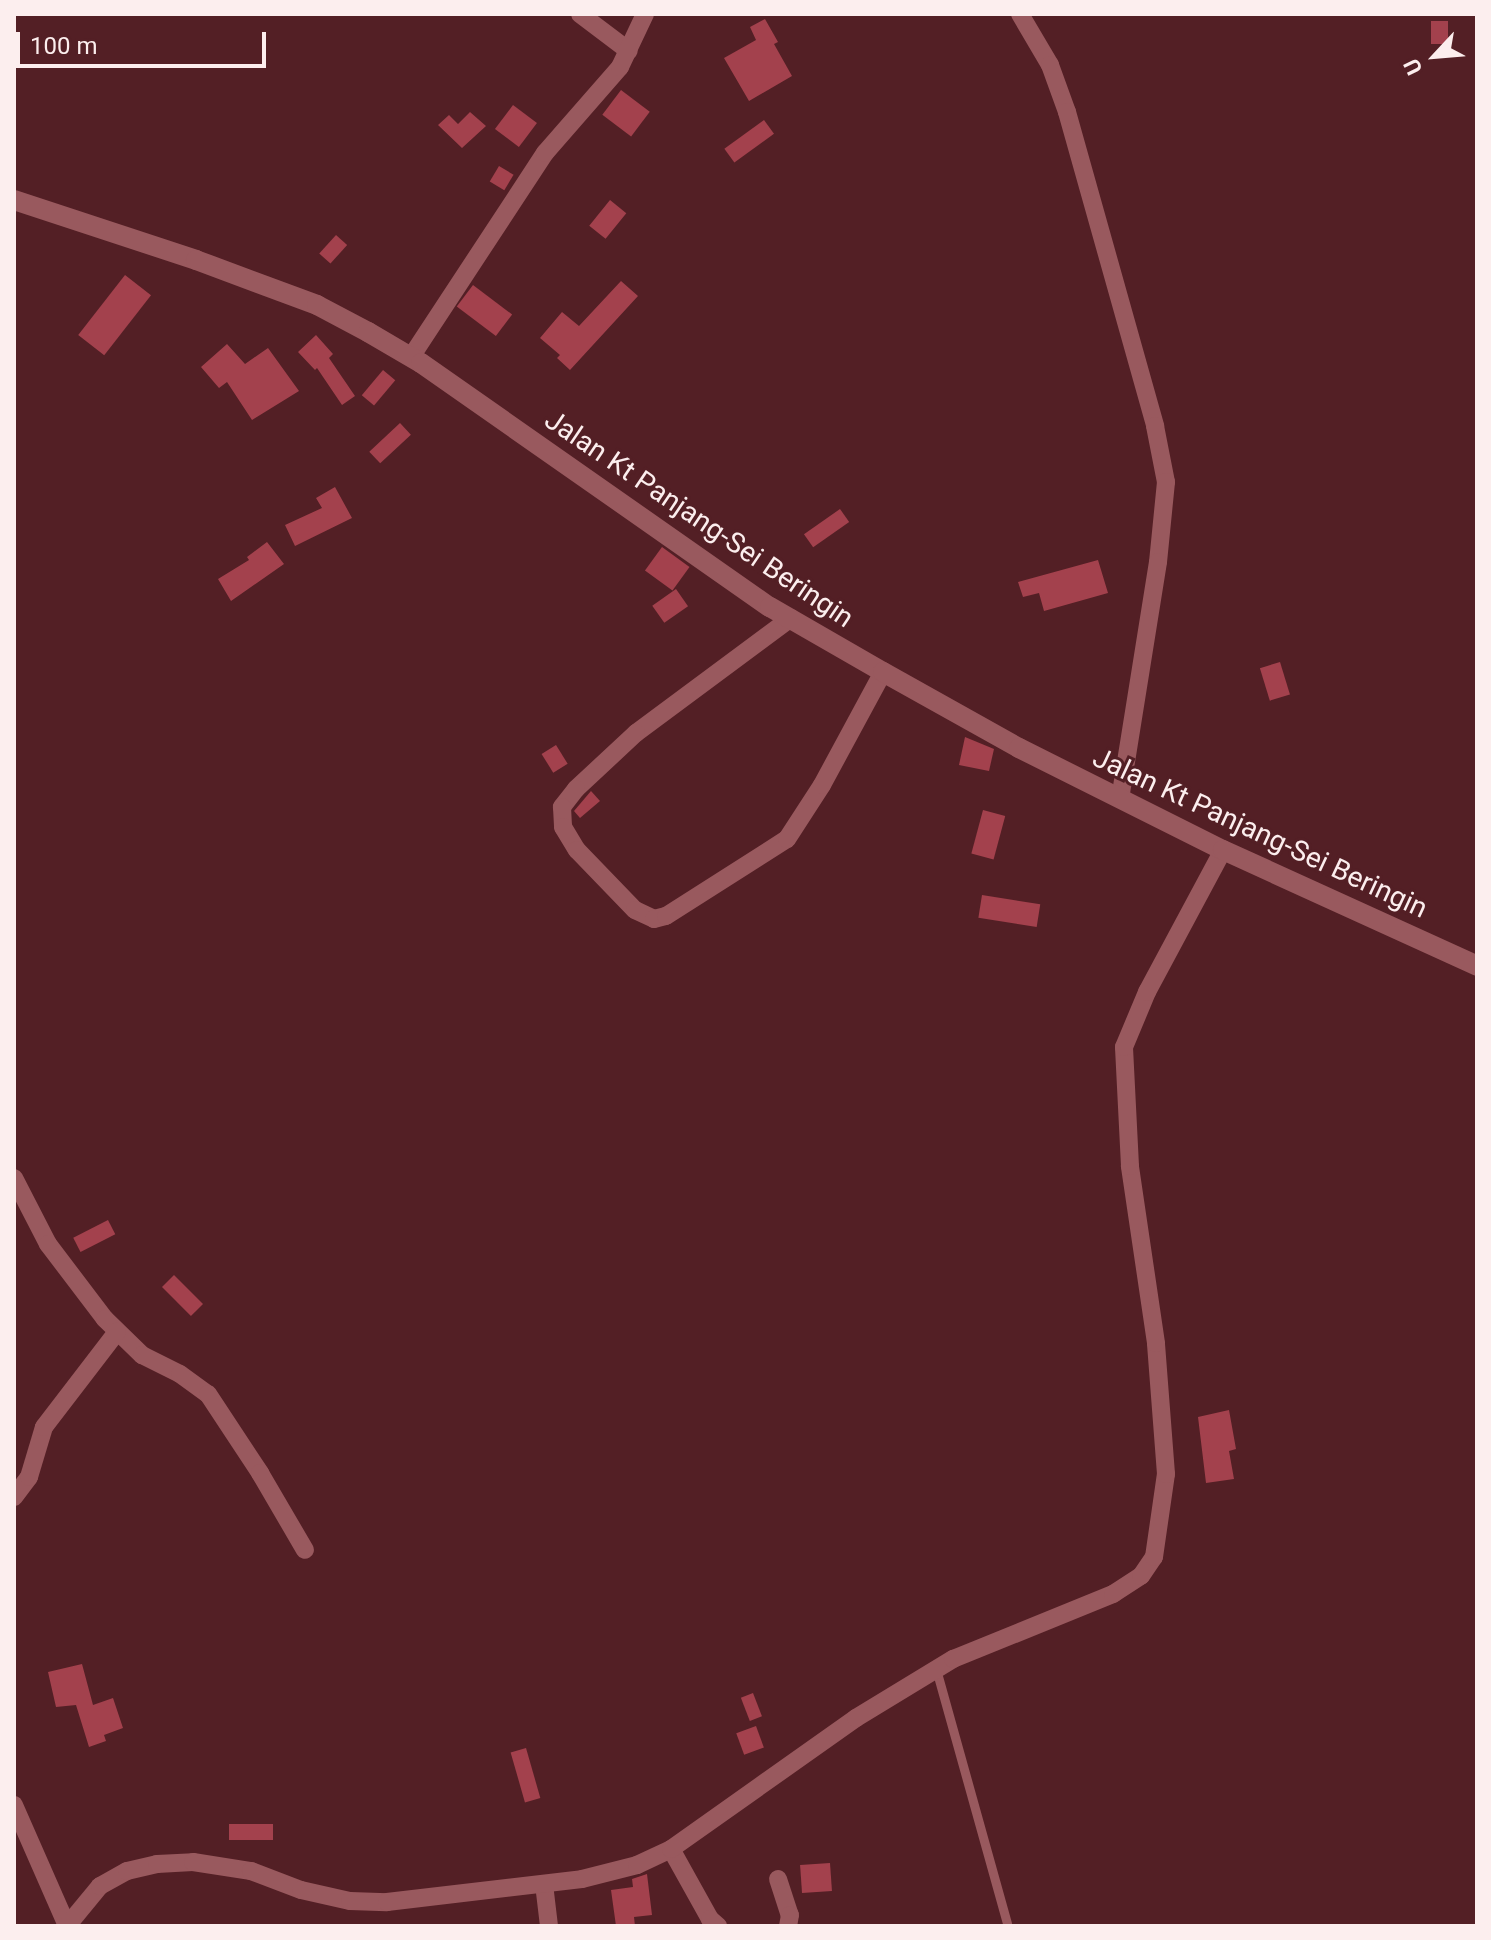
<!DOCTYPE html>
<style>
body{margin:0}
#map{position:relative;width:1491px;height:1940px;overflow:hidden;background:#531f25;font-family:Roboto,sans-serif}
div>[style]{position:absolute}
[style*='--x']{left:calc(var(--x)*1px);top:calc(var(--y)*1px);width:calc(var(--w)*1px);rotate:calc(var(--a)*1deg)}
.building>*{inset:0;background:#a3414d;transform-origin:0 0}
.service>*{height:9px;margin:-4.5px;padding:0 4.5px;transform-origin:4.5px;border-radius:4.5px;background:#99595e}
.minor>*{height:18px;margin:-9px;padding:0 9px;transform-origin:9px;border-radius:9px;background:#99595e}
.tertiary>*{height:20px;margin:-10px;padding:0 10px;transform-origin:10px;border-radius:10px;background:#99595e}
span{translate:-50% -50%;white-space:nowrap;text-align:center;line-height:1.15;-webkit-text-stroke:6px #531f25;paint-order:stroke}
.street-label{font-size:28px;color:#fceeee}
.frame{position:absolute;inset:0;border:16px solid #fceeee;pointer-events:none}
.north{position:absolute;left:1395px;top:16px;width:80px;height:80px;-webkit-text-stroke:6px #531f25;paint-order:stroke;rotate:244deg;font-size:22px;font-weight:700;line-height:32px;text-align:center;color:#fceeee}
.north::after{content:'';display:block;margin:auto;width:28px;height:36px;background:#fceeee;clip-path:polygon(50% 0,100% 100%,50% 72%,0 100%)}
.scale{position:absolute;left:16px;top:32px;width:250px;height:36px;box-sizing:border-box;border:4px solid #fceeee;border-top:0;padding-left:10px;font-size:24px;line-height:28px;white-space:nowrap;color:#fceeee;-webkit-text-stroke:6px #531f25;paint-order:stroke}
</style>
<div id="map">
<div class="building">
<i style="clip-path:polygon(765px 19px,778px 42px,774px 44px,792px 76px,749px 101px,724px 58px,756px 40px,750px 27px)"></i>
<i style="left:1431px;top:21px;width:17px;height:23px"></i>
<i style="left:621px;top:90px;width:36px;height:31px;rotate:37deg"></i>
<i style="left:513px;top:105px;width:30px;height:30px;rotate:37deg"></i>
<i style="clip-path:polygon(470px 112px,486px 126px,462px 148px,438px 125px,449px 115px,458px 124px)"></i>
<i style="left:764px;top:120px;width:17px;height:49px;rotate:54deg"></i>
<i style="left:499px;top:166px;width:17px;height:18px;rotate:31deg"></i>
<i style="left:610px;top:200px;width:21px;height:33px;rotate:39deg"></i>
<i style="left:336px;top:235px;width:15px;height:25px;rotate:42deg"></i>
<i style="left:125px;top:275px;width:33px;height:76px;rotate:38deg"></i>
<i style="clip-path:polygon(621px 281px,638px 296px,570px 370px,557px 358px,560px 355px,540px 338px,562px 312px,579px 326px)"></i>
<i style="left:473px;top:285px;width:49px;height:27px;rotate:37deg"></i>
<i style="clip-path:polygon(316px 335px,333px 354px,329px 358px,355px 396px,342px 405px,317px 368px,315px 370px,298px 352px)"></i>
<i style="clip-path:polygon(227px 344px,245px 364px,268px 348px,299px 391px,252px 420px,227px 382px,219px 388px,201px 367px)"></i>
<i style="left:383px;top:370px;width:16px;height:33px;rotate:40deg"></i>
<i style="left:400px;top:423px;width:16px;height:42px;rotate:47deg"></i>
<i style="clip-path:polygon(335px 487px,352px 518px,295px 546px,285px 525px,322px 508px,316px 498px)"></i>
<i style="left:840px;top:509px;width:16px;height:44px;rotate:55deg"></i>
<i style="clip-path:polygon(267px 542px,284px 564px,231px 601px,218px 579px,249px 560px,247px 557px)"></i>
<i style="left:662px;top:547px;width:34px;height:29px;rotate:36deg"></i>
<i style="clip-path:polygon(1098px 560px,1108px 593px,1044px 611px,1039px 593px,1023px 597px,1018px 582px)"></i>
<i style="left:676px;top:589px;width:21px;height:29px;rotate:55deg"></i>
<i style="left:1280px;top:662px;width:34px;height:21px;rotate:73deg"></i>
<i style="clip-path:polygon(965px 737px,994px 749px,989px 771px,959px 765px)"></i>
<i style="left:556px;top:745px;width:22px;height:17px;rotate:58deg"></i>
<i style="clip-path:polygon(591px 791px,600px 801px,580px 818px,574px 811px)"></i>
<i style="left:983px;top:810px;width:23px;height:45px;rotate:15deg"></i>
<i style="left:982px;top:895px;width:59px;height:23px;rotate:9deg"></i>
<i style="left:108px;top:1220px;width:16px;height:39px;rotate:63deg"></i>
<i style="left:174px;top:1275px;width:41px;height:17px;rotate:45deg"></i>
<i style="clip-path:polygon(1229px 1410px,1236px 1449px,1229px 1451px,1234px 1479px,1206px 1483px,1198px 1417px)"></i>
<i style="clip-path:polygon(82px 1664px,93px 1705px,113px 1698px,123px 1728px,104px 1735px,106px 1741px,89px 1747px,76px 1705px,56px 1707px,48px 1672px)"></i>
<i style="left:753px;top:1693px;width:25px;height:13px;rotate:69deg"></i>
<i style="left:756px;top:1726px;width:23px;height:21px;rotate:70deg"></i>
<i style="left:526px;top:1748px;width:52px;height:16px;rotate:74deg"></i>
<i style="left:273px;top:1824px;width:16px;height:44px;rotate:90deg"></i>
<i style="left:830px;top:1863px;width:28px;height:30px;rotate:86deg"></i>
<i style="clip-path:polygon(647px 1874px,652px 1915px,634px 1917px,635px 1926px,616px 1926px,611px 1890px,633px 1887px,632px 1879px)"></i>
</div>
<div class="service">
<i style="--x:936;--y:1669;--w:264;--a:74.4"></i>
</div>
<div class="minor">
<i style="--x:580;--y:14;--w:61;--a:37.1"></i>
<i style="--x:1020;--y:14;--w:59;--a:59.5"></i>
<i style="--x:1050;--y:65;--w:50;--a:70.1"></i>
<i style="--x:1067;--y:112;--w:326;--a:74.3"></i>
<i style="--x:1155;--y:426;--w:57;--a:78.9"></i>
<i style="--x:1166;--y:482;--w:80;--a:95.7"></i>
<i style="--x:1158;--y:562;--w:240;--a:99.1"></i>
<i style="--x:411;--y:357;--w:244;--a:-56.7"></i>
<i style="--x:545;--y:153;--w:114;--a:-48.9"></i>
<i style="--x:620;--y:67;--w:59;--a:-64.7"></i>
<i style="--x:791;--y:618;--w:193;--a:143.4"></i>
<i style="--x:636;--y:733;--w:82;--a:137"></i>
<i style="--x:576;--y:789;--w:23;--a:128"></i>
<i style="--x:562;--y:807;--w:20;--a:87"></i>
<i style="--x:563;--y:827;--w:27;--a:59"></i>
<i style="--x:577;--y:850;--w:83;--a:46"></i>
<i style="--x:635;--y:910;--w:21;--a:25"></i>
<i style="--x:654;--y:919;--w:12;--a:-14"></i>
<i style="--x:666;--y:916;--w:143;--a:-32.5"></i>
<i style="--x:787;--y:839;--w:64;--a:-57.1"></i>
<i style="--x:822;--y:785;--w:128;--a:-61.6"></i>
<i style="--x:14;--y:1178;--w:74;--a:62.7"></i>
<i style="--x:48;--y:1244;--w:94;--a:52.8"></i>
<i style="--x:105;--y:1319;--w:52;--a:44.2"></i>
<i style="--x:142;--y:1355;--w:42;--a:26.6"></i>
<i style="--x:180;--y:1374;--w:34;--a:36"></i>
<i style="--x:208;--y:1394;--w:95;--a:56.6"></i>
<i style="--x:260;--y:1473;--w:89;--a:59.7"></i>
<i style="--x:14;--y:1497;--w:25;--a:-53"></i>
<i style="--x:29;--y:1477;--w:52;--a:-73.3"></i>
<i style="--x:44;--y:1427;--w:120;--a:-52.5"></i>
<i style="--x:14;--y:1805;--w:132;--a:66.3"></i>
<i style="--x:671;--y:1849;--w:80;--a:60.9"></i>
<i style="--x:710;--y:1919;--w:11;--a:41"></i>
<i style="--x:778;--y:1879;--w:38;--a:72"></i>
<i style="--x:790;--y:1915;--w:11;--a:100"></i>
<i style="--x:544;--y:1884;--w:42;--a:83.2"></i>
<i style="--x:67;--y:1926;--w:52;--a:-50.5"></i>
<i style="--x:100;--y:1886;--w:31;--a:-29"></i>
<i style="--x:127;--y:1871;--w:31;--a:-13"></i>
<i style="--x:157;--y:1864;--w:36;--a:-3"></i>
<i style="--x:193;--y:1862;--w:59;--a:8.8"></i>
<i style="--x:251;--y:1871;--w:53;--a:20.8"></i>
<i style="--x:301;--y:1890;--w:50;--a:12.7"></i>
<i style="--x:350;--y:1901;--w:37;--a:2"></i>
<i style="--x:387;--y:1902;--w:196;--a:-6.7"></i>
<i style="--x:582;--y:1879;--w:57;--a:-14.3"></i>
<i style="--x:637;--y:1865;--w:38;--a:-25"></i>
<i style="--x:671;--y:1849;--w:227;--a:-35.3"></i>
<i style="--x:856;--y:1718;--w:114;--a:-31.3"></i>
<i style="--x:953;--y:1659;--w:173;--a:-22.1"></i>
<i style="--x:1113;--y:1594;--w:33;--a:-33"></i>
<i style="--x:1141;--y:1576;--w:23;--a:-56"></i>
<i style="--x:1154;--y:1557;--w:84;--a:-81.8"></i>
<i style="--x:1166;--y:1474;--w:131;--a:-94.4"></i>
<i style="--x:1156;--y:1343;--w:179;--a:-98.4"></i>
<i style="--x:1130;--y:1166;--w:119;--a:-92.9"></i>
<i style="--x:1124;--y:1047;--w:60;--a:-67.3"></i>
<i style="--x:1147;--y:992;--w:161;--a:-61.8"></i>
</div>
<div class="tertiary">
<i style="--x:14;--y:200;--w:192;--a:18.2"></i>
<i style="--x:196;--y:260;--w:129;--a:20.4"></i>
<i style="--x:317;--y:305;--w:58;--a:27.9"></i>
<i style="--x:368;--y:332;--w:61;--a:30.3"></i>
<i style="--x:421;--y:363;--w:426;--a:35"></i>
<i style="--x:770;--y:607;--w:130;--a:29.9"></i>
<i style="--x:883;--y:672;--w:156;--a:29.2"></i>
<i style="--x:1019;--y:748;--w:228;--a:26.6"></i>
<i style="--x:1223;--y:850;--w:279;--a:24.5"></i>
</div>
<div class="street-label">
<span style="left:699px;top:519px;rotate:34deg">Jalan Kt Panjang-Sei Beringin</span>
<span style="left:1260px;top:833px;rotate:25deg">Jalan Kt Panjang-Sei Beringin</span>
</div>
<div class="frame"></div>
<div class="north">U</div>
<div class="scale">100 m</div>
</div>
